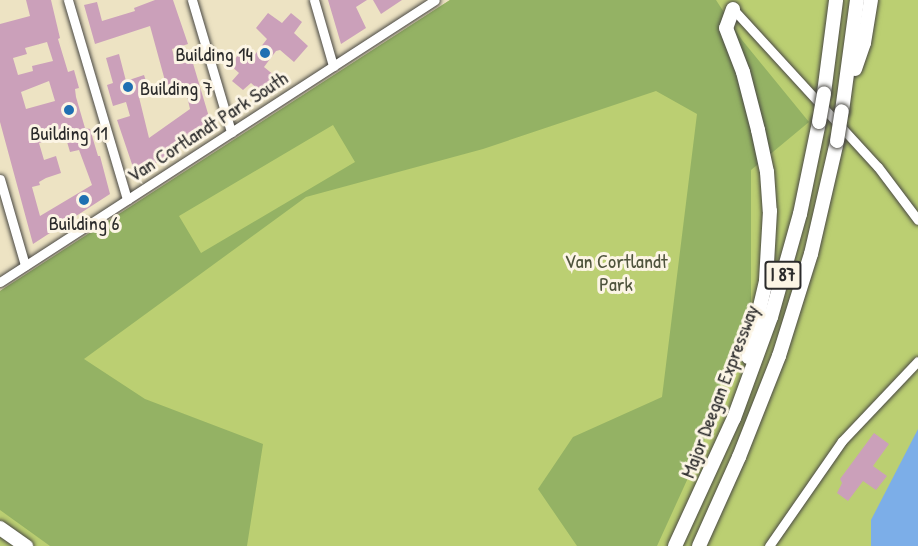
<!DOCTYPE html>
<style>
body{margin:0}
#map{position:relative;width:918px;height:546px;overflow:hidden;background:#ede3c3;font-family:"Patrick Hand",sans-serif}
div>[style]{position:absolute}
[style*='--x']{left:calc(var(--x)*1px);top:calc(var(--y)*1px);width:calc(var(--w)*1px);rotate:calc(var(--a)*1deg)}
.green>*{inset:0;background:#bbcf72}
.forest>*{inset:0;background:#94b264}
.water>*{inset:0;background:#7caee8}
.building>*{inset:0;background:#cba0ba}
.roads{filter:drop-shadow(0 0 2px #484742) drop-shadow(0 0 2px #484742)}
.minor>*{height:9px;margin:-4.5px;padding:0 4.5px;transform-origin:4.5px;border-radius:4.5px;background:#fff}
.highway>*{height:14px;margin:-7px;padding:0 7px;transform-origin:7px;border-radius:7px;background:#fff}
.bridges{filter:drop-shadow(0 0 2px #484742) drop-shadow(0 0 2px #484742)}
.highway-bridge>*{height:14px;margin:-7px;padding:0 7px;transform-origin:7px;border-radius:7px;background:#fff}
.dots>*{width:16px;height:16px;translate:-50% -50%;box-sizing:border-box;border:3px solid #fcf5e5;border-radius:50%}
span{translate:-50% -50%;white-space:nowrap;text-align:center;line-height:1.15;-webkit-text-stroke:6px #fcf5e5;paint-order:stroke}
.shield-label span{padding:2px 4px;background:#fcf5e5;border:2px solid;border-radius:4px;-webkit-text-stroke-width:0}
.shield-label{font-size:18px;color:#2b2b2b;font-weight:700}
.poi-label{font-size:20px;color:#2b2b2b}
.right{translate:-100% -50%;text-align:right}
.left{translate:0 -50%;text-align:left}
.street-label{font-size:20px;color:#2b2b2b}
.park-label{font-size:20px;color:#4f543d}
</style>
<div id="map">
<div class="green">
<i style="clip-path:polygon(450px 0,918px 0,918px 546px,0 546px,0 291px)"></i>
</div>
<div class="forest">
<i style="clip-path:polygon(evenodd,450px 0,716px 0,742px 40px,809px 122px,751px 170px,751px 333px,727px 360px,703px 445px,657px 546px,577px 546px,538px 489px,573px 437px,662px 397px,697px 114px,656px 91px,483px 149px,306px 197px,84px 359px,145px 399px,263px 444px,247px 546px,50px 546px,0 510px,0 291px,450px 0,333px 125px,355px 162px,201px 253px,179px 216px,333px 125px)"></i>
</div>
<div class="water">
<i style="clip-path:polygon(918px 429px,918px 546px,871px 546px,871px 520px)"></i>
</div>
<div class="building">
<i style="clip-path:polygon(evenodd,26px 0,51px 0,60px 38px,58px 39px,68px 72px,74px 70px,79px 88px,75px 89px,76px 97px,85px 128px,90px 129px,98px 156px,100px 156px,110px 194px,33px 244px,0 122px,0 24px,30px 16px,26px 0,47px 42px,53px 61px,32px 66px,33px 71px,18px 75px,13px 58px,27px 54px,25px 48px,47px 42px,26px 0,49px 81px,55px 101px,26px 109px,21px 92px,49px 81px,26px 0,65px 135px,70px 152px,79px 150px,92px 185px,40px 216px,32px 187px,40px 185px,39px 182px,46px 178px,61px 173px,56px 156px,44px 160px,39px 143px,65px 135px)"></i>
<i style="clip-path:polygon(155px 0,173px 0,188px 44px,172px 49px,176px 64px,192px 60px,212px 127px,136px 176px,117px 120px,130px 116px,126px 102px,113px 106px,107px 85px,113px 83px,106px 58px,119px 54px,126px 81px,144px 75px,149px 90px,138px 93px,149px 138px,190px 109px,184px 83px,167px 88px,150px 26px,95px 44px,84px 5px,97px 2px,102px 21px,135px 11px,134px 8px)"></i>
<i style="clip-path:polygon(328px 0,367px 0,356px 7px,366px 28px,341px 44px)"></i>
<i style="clip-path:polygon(373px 0,402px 0,381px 14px)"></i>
<i style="clip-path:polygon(268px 13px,282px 23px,291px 13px,302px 22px,294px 33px,308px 46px,294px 62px,280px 50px,276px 51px,264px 67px,275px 76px,261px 92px,251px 83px,243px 90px,232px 81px,239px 73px,230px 65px,243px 49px,253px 57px,267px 39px,256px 28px)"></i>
<i style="clip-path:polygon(874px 433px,889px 444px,873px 466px,887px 476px,876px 490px,863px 481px,848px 501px,837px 493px,842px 483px,840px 479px)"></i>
</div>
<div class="roads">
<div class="minor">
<i style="--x:68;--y:0;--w:208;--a:73.5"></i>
<i style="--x:192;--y:0;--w:138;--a:73.5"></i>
<i style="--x:314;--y:0;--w:69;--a:73.9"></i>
<i style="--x:733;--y:9;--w:214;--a:47.5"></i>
<i style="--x:878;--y:167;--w:66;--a:53"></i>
<i style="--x:0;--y:179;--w:90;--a:73.8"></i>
<i style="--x:0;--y:282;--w:518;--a:-32.95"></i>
<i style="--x:769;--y:546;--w:128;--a:-55.2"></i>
<i style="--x:842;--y:441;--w:110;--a:-46.5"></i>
</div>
<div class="highway">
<i style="--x:733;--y:9;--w:20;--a:110"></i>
<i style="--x:726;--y:28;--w:47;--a:68.9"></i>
<i style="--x:743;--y:72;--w:60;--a:75.5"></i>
<i style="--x:758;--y:130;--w:43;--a:77.9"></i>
<i style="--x:767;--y:172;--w:39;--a:86"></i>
<i style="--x:770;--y:211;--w:70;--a:93.3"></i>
<i style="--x:766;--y:281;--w:78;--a:103.3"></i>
<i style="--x:855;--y:69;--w:28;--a:-71"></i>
<i style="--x:864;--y:43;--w:44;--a:-80.8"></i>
<i style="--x:824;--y:93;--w:94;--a:-82.6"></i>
<i style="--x:842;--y:111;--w:112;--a:-82.3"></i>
<i style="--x:0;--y:528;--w:32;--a:35"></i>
<i style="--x:675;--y:546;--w:141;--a:-65.3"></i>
<i style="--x:734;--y:418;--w:108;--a:-69.9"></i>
<i style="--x:771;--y:317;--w:107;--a:-74.3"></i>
<i style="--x:800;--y:214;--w:94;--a:-78.3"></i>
<i style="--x:699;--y:546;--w:98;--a:-65.8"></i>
<i style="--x:739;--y:457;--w:109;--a:-68.4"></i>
<i style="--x:779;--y:356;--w:107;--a:-72.6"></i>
<i style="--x:811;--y:254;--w:116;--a:-77"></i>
</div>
</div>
<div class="bridges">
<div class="highway-bridge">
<i style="--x:819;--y:122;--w:29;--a:-80"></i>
<i style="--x:837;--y:141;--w:30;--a:-81"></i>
</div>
</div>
<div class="dots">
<i style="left:265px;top:53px;background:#1f6fb2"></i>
<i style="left:128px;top:87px;background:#1f6fb2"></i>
<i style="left:69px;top:110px;background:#1f6fb2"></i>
<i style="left:84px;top:200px;background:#1f6fb2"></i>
</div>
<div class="shield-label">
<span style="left:783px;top:275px">I 87</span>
</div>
<div class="poi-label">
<span class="right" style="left:253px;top:53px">Building 14</span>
<span class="left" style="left:140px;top:87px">Building 7</span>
<span style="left:69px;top:132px">Building 11</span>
<span style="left:84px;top:222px">Building 6</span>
</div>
<div class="street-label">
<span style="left:207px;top:126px;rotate:-33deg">Van Cortlandt Park South</span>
<span style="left:719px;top:391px;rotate:-69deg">Major Deegan Expressway</span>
</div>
<div class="park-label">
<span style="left:616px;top:272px">Van Cortlandt<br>Park</span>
</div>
</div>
